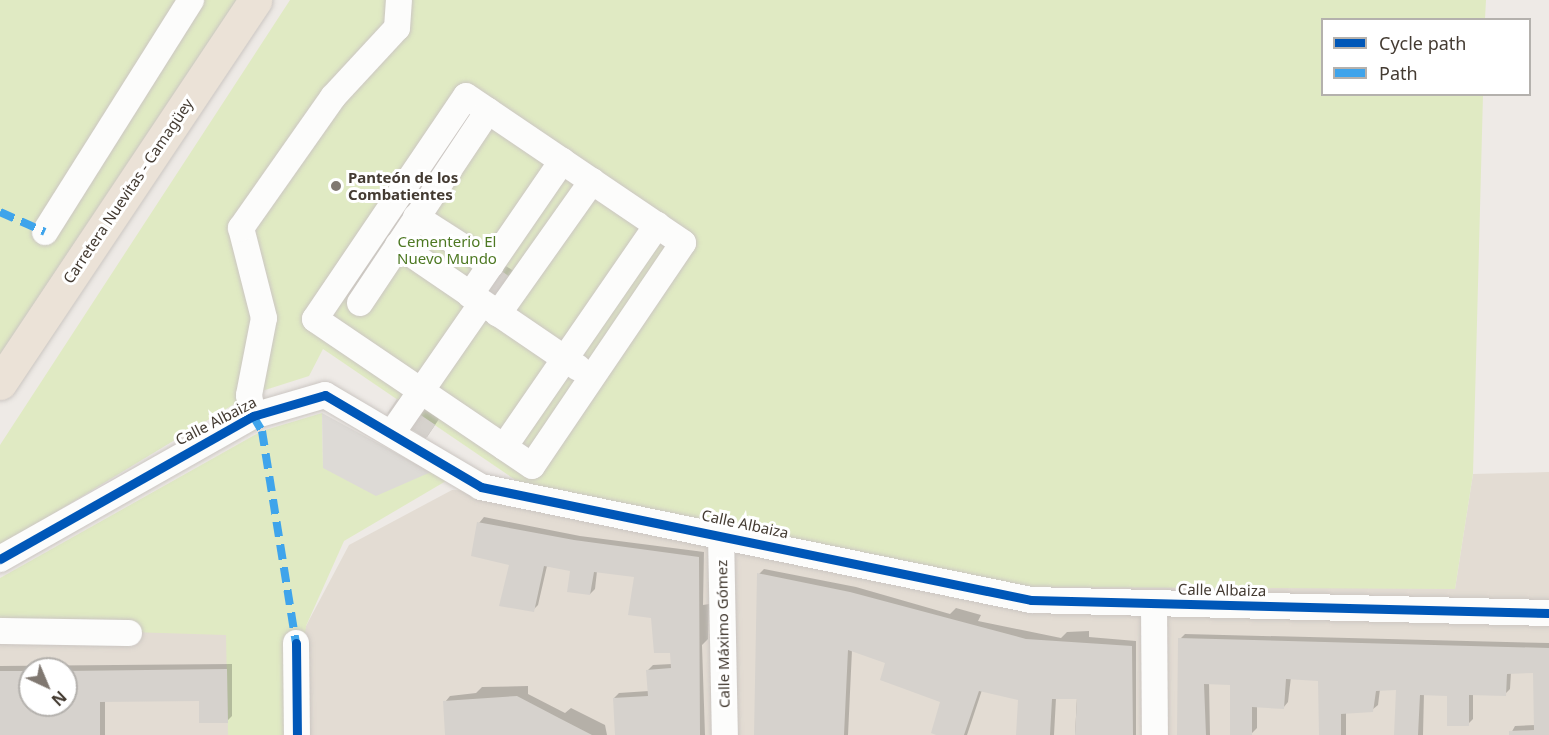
<!DOCTYPE html>
<meta charset="utf-8">
<style>
body{margin:0}
#map{position:relative;width:1549px;height:735px;overflow:hidden;background:#eeeae6;font-family:"Noto Sans",sans-serif}
div>[style]{position:absolute}
[style*='--x']{left:calc(var(--x)*1px);top:calc(var(--y)*1px);width:calc(var(--w)*1px);rotate:calc(var(--a)*1deg)}
.residential>*{inset:0;background:#e3dcd3}
.green>*{inset:0;background:#e0eac3}
.parking>*{inset:0;background:#dddad6}
.shadow>*{inset:0;background:#0003}
.building>*{inset:0;background:#d6d2cd;transform-origin:0 0}
.roads{filter:drop-shadow(0 0 2px #cbc6c2) drop-shadow(0 0 2px #cbc6c2)}
.minor>*{height:26px;margin:-13px;padding:0 13px;transform-origin:13px;border-radius:13px;background:#fcfcfb}
.highway>*{height:33px;margin:-16.5px;padding:0 16.5px;transform-origin:16.5px;border-radius:16.5px;background:#ebe2d7}
.quiet>*{height:8px;margin-top:-4px;transform-origin:0;background:repeating-linear-gradient(90deg,#3fa4eb 0 15px,transparent 0 23px)}
.cycleway>*{height:9px;margin:-4.5px;padding:0 4.5px;transform-origin:4.5px;border-radius:4.5px;background:#0057b8}
.dots>*{width:16px;height:16px;translate:-50% -50%;box-sizing:border-box;border:3px solid #fff;border-radius:50%}
span{translate:-50% -50%;white-space:nowrap;text-align:center;line-height:1.15;-webkit-text-stroke:6px #fff;paint-order:stroke}
.poi-label{font-size:15px;color:#443b32;font-weight:700}
.left{translate:0 -50%;text-align:left}
.street-label{font-size:15px;color:#443b32}
.park-label{font-size:15px;color:#4e7923}
.legend{position:absolute;left:1321px;top:18px;width:210px;height:78px;box-sizing:border-box;background:#fff;border:2px solid #b4b1ad;margin:0;padding:8px 10px;list-style:none;font-size:18px;color:#443b32}
.legend li{display:flex;align-items:center;gap:12px;height:30px}
.legend b{width:30px;border:2px solid #b4b1ad}
.north{position:absolute;left:18px;top:657px;width:60px;height:60px;box-sizing:border-box;background:#fff;border:2px solid #b4b1ad;border-radius:50%;rotate:136deg;font-size:16px;font-weight:700;line-height:24px;text-align:center;color:#443b32}
.north::after{content:'';display:block;margin:auto;width:21px;height:27px;background:#807871;clip-path:polygon(50% 0,100% 100%,50% 72%,0 100%)}
</style>
<div id="map">
<div class="residential">
<i style="clip-path:polygon(evenodd,1549px 472px,1549px 735px,0 735px,0 629px,306px 626px,349px 545px,452px 490px,533px 492px,1455px 589px,1473px 474px,1549px 472px,30px 669px,66px 669px,66px 705px,30px 705px,30px 669px)"></i>
</div>
<div class="green">
<i style="clip-path:polygon(0 0,255px 0,0 383px)"></i>
<i style="clip-path:polygon(290px 0,1486px 0,1485px 19px,1322px 20px,1322px 94px,1483px 95px,1473px 474px,1455px 589px,1033px 587px,533px 492px,323px 349px,309px 376px,249px 395px,0 546px,0 445px)"></i>
<i style="clip-path:polygon(322px 413px,323px 468px,431px 472px,446px 481px,344px 541px,306px 626px,303px 653px,309px 735px,228px 735px,226px 635px,0 628px,0 578px,262px 431px)"></i>
</div>
<div class="parking">
<i style="clip-path:polygon(322px 413px,431px 472px,376px 496px,323px 468px)"></i>
</div>
<div class="shadow">
<i style="clip-path:polygon(506px 266px,521px 276px,504px 300px,501px 271px)"></i>
<i style="clip-path:polygon(403px 395px,439px 419px,427px 437px,398px 400px)"></i>
<i style="clip-path:polygon(484px 517px,580px 536px,704px 552px,703px 605px,709px 604px,708px 639px,702px 645px,705px 735px,616px 735px,614px 698px,619px 693px,649px 691px,648px 670px,653px 665px,672px 664px,672px 651px,635px 576px,597px 571px,595px 589px,590px 594px,571px 570px,547px 566px,538px 605px,533px 610px,511px 564px,479px 523px)"></i>
<i style="clip-path:polygon(764px 569px,856px 587px,950px 614px,956px 608px,981px 615px,978px 621px,1061px 638px,1067px 632px,1089px 631px,1089px 637px,1136px 641px,1136px 735px,1075px 735px,1077px 697px,1056px 698px,1054px 735px,1018px 735px,1020px 698px,982px 690px,967px 735px,941px 735px,947px 693px,887px 662px,852px 650px,848px 735px,758px 735px,759px 574px)"></i>
<i style="clip-path:polygon(1185px 634px,1549px 643px,1549px 735px,1510px 735px,1515px 726px,1535px 725px,1535px 671px,1511px 672px,1510px 689px,1505px 694px,1473px 693px,1473px 719px,1468px 724px,1448px 694px,1424px 693px,1423px 735px,1396px 735px,1397px 689px,1380px 689px,1378px 705px,1372px 710px,1346px 712px,1346px 735px,1320px 735px,1320px 679px,1291px 677px,1288px 702px,1283px 708px,1257px 706px,1257px 728px,1251px 734px,1231px 735px,1231px 683px,1209px 682px,1210px 735px,1180px 735px,1180px 639px)"></i>
<i style="clip-path:polygon(evenodd,232px 664px,232px 716px,227px 721px,200px 699px,105px 701px,105px 735px,0 735px,0 666px,232px 664px,30px 669px,66px 669px,66px 705px,30px 705px,30px 669px)"></i>
<i style="clip-path:polygon(528px 686px,528px 694px,565px 713px,571px 708px,605px 725px,607px 735px,446px 735px,445px 702px,450px 696px,476px 693px,482px 687px)"></i>
</div>
<div class="building">
<i style="left:500px;top:270px;width:21px;height:30px;rotate:35deg"></i>
<i style="left:397px;top:399px;width:46px;height:17px;rotate:34deg"></i>
<i style="clip-path:polygon(477px 522px,574px 540px,699px 557px,700px 735px,615px 735px,613px 698px,648px 696px,646px 670px,671px 668px,670px 653px,654px 653px,651px 618px,628px 615px,634px 577px,594px 572px,590px 595px,567px 592px,570px 571px,544px 566px,534px 612px,499px 606px,509px 565px,471px 556px)"></i>
<i style="clip-path:polygon(757px 573px,850px 592px,1026px 639px,1132px 646px,1133px 735px,1075px 735px,1077px 699px,1052px 699px,1050px 735px,1016px 735px,1018px 700px,979px 691px,964px 735px,936px 735px,931px 733px,940px 702px,880px 680px,885px 663px,848px 650px,844px 735px,754px 735px)"></i>
<i style="clip-path:polygon(1178px 638px,1549px 648px,1549px 735px,1509px 735px,1509px 731px,1534px 730px,1533px 673px,1507px 674px,1506px 696px,1469px 695px,1469px 726px,1447px 726px,1447px 696px,1420px 695px,1418px 735px,1394px 735px,1396px 690px,1376px 691px,1373px 712px,1341px 714px,1341px 735px,1319px 735px,1318px 681px,1286px 679px,1284px 709px,1252px 707px,1252px 735px,1230px 735px,1230px 685px,1204px 684px,1206px 735px,1177px 735px)"></i>
<i style="clip-path:polygon(227px 669px,228px 723px,199px 723px,199px 701px,100px 702px,100px 735px,0 735px,0 671px,30px 671px,30px 705px,66px 705px,66px 671px)"></i>
<i style="clip-path:polygon(517px 696px,559px 718px,592px 735px,445px 735px,443px 701px)"></i>
</div>
<div class="roads">
<div class="minor">
<i style="--x:466;--y:96;--w:262;--a:34.1"></i>
<i style="--x:683;--y:243;--w:269;--a:124.1"></i>
<i style="--x:532;--y:466;--w:262;--a:-145.9"></i>
<i style="--x:315;--y:319;--w:269;--a:-55.9"></i>
<i style="--x:416;--y:217;--w:89;--a:32.6"></i>
<i style="--x:45;--y:232;--w:274;--a:-57.8"></i>
<i style="--x:398;--y:245;--w:218;--a:34.3"></i>
<i style="--x:470;--y:295;--w:163;--a:-55.5"></i>
<i style="--x:360;--y:303;--w:231;--a:-56.3"></i>
<i style="--x:498;--y:314;--w:163;--a:-54.7"></i>
<i style="--x:253;--y:416;--w:21;--a:-101"></i>
<i style="--x:249;--y:395;--w:78;--a:-79"></i>
<i style="--x:264;--y:318;--w:93;--a:-104.3"></i>
<i style="--x:241;--y:228;--w:160;--a:-54.9"></i>
<i style="--x:333;--y:97;--w:94;--a:-47.2"></i>
<i style="--x:397;--y:28;--w:28;--a:-86"></i>
<i style="--x:392;--y:433;--w:158;--a:-55.3"></i>
<i style="--x:504;--y:447;--w:270;--a:-55.4"></i>
<i style="--x:721;--y:534;--w:201;--a:88.9"></i>
<i style="--x:0;--y:559;--w:291;--a:-29.5"></i>
<i style="--x:253;--y:416;--w:75;--a:-16.3"></i>
<i style="--x:325;--y:395;--w:181;--a:30.5"></i>
<i style="--x:481;--y:487;--w:561;--a:11.61"></i>
<i style="--x:1031;--y:600;--w:518;--a:1.44"></i>
<i style="--x:1154;--y:603;--w:132;--a:89.6"></i>
<i style="--x:0;--y:631;--w:129;--a:0.9"></i>
<i style="--x:296;--y:643;--w:92;--a:89.4"></i>
</div>
<div class="highway">
<i style="--x:0;--y:383;--w:460;--a:-56.3"></i>
</div>
</div>
<div class="quiet">
<i style="--x:0;--y:212;--w:49;--a:24"></i>
<i style="--x:253;--y:416;--w:17;--a:59"></i>
<i style="--x:262;--y:431;--w:215;--a:80.9"></i>
</div>
<div class="cycleway">
<i style="--x:0;--y:559;--w:291;--a:-29.5"></i>
<i style="--x:253;--y:416;--w:75;--a:-16.3"></i>
<i style="--x:325;--y:395;--w:181;--a:30.5"></i>
<i style="--x:481;--y:487;--w:561;--a:11.61"></i>
<i style="--x:1031;--y:600;--w:518;--a:1.44"></i>
<i style="--x:296;--y:643;--w:92;--a:89.4"></i>
</div>
<div class="dots">
<i style="left:336px;top:186px;background:#807871"></i>
</div>
<div class="poi-label">
<span class="left" style="left:348px;top:186px">Panteón de los<br>Combatientes</span>
</div>
<div class="street-label">
<span style="left:128px;top:191px;rotate:-56deg">Carretera Nuevitas - Camagüey</span>
<span style="left:216px;top:421px;rotate:-27deg">Calle Albaiza</span>
<span style="left:745px;top:524px;rotate:12deg">Calle Albaiza</span>
<span style="left:1222px;top:590px;rotate:1deg">Calle Albaiza</span>
<span style="left:723px;top:634px;rotate:-91deg">Calle Máximo Gómez</span>
</div>
<div class="park-label">
<span style="left:447px;top:250px">Cementerio El<br>Nuevo Mundo</span>
</div>
<ul class="legend">
<li><b style="height:8px;background:#0057b8"></b>Cycle path</li>
<li><b style="height:8px;background:#3fa4eb"></b>Path</li>
</ul>
<div class="north">N</div>
</div>
